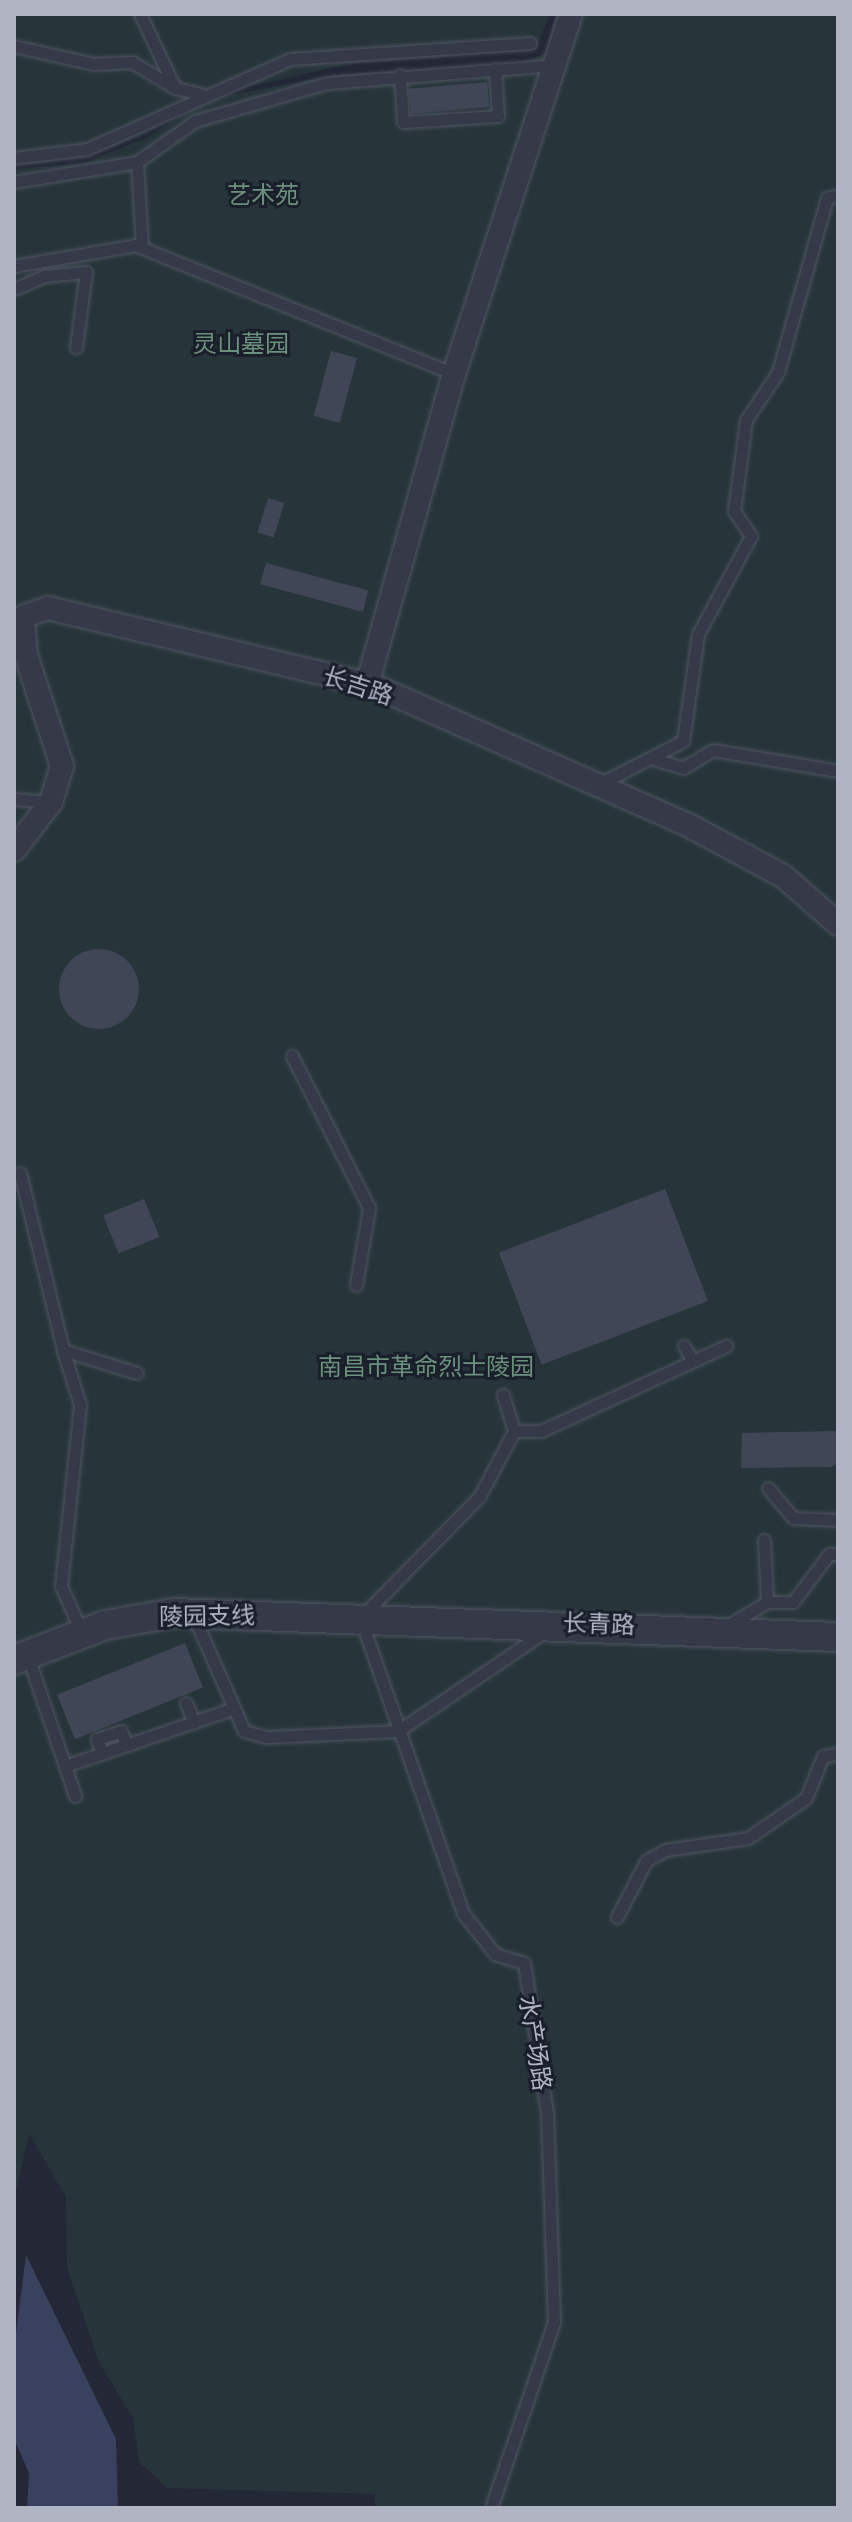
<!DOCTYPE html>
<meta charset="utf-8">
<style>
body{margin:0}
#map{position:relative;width:852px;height:2522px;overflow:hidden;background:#232736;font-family:"Archivo Narrow","Noto Sans SC",sans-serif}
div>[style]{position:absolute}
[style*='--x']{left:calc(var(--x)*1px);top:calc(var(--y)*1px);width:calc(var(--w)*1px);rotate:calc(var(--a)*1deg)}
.green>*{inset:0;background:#27353a}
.water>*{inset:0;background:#39415e}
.building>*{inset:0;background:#414657;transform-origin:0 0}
.round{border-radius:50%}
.roads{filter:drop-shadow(0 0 2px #505461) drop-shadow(0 0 2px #505461)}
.service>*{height:11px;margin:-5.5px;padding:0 5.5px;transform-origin:5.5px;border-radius:5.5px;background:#363947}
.minor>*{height:22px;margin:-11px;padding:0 11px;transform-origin:11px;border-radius:11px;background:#363947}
.tertiary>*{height:28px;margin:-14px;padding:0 14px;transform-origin:14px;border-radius:14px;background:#363947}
span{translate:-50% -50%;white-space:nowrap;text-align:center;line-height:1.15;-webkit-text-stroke:6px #1b1f2b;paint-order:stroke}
.park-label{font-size:24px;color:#6a917b}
.street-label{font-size:24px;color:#b0b4c3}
.frame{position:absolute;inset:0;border:16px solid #b0b4c3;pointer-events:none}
</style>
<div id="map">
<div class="green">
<i style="clip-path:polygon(14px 14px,550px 14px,535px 50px,349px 64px,207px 96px,142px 136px,81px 158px,14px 165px)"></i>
<i style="clip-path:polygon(556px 14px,838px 14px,838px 2508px,375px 2508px,375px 2494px,167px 2488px,139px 2462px,133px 2418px,99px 2362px,67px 2267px,66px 2197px,29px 2133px,14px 2201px,14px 169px,84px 163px,148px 137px,205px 100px,333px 75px,525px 62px,545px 53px)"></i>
</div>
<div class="water">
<i style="clip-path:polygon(26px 2255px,116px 2439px,118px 2508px,27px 2508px,29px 2473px,14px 2439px,14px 2349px)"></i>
</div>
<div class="building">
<i style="left:487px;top:82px;width:25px;height:78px;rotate:85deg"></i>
<i style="left:331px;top:351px;width:27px;height:67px;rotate:15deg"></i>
<i style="left:268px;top:498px;width:17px;height:36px;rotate:17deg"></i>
<i style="left:266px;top:563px;width:106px;height:22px;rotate:15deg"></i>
<i class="round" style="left:59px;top:949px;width:80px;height:80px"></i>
<i style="left:665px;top:1189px;width:120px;height:178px;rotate:69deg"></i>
<i style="left:144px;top:1199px;width:41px;height:44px;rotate:68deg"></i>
<i style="clip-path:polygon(838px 1431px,838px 1463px,831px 1467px,741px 1468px,742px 1433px)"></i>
<i style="left:185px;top:1643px;width:48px;height:138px;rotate:68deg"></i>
</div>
<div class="roads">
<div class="service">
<i style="--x:140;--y:14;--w:82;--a:64.7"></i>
<i style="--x:175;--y:88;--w:26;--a:13"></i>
<i style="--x:14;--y:46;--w:81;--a:12.8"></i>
<i style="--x:93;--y:64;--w:39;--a:-3"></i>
<i style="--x:132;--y:62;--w:47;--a:31"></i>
<i style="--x:400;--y:75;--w:47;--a:86.3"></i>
<i style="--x:403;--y:122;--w:95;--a:-3.6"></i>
<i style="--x:498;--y:116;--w:47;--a:-93.7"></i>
<i style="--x:14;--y:158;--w:74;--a:-7"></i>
<i style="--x:87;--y:149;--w:222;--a:-23.9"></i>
<i style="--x:290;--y:59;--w:241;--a:-3.8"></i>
<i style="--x:137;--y:162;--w:71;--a:-35.3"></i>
<i style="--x:195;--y:121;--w:137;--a:-16.1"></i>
<i style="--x:327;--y:83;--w:228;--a:-4.5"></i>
<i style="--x:14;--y:182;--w:125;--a:-9.2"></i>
<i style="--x:137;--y:162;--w:85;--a:86.6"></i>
<i style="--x:14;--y:266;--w:123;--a:-9.8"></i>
<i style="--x:135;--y:245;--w:344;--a:22"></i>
<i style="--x:14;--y:289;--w:33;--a:-23"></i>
<i style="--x:44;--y:276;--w:42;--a:-5.4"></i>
<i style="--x:86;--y:272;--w:76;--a:97.6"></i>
<i style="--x:651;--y:758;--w:34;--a:17"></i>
<i style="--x:683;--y:768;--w:35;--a:-31"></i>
<i style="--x:713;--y:750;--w:127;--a:9.5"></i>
<i style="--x:599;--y:784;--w:94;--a:-27.1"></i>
<i style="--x:683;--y:741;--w:108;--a:-82"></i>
<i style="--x:698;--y:634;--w:111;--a:-61.6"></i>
<i style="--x:751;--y:536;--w:30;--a:-124"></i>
<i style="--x:734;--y:511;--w:92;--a:-82.5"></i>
<i style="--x:746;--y:420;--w:58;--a:-56.3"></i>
<i style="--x:778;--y:372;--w:181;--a:-74.3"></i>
<i style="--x:827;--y:198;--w:11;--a:-15"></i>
<i style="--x:14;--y:799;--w:37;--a:5"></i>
<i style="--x:292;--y:1056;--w:170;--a:63.1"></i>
<i style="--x:369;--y:1208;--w:78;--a:99.6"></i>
<i style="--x:20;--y:1173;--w:182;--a:76.3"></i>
<i style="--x:63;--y:1350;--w:77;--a:17.3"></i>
<i style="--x:684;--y:1346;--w:17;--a:59"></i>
<i style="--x:63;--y:1350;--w:58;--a:72.8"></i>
<i style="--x:80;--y:1405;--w:182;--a:96"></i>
<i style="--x:61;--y:1586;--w:51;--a:65.9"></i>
<i style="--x:514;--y:1431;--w:27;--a:0"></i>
<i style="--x:541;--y:1431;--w:204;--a:-24.7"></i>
<i style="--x:768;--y:1488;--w:39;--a:50"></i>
<i style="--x:793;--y:1518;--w:45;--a:2.5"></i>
<i style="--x:764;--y:1540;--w:62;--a:87.2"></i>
<i style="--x:194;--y:1617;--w:124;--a:66.3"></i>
<i style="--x:244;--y:1731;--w:24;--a:15"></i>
<i style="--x:267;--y:1737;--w:131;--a:-2.6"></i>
<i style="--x:398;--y:1731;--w:175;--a:-34.1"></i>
<i style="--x:725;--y:1627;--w:49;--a:-30.8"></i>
<i style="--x:767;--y:1602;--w:26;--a:0"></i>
<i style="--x:793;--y:1602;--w:60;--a:-53.1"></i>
<i style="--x:829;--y:1554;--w:9;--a:0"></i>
<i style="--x:27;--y:1654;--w:150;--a:71.3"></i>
<i style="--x:186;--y:1703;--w:21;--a:67"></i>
<i style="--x:102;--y:1753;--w:15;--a:-110"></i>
<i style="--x:97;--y:1739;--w:25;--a:-18"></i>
<i style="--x:121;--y:1731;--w:15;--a:70"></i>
<i style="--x:65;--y:1766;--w:179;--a:-18.9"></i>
<i style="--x:617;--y:1917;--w:63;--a:-62.6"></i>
<i style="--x:646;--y:1861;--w:22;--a:-30"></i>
<i style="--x:665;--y:1850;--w:84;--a:-8.2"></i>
<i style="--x:748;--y:1838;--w:70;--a:-34.6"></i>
<i style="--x:806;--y:1798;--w:45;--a:-68"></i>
<i style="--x:823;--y:1756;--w:15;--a:-8"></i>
<i style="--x:491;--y:2508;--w:196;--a:-71.3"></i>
<i style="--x:554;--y:2322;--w:209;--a:-91.9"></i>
<i style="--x:547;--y:2113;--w:152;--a:-98.7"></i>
<i style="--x:524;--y:1963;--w:30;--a:-163"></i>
<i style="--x:495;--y:1954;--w:52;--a:-128"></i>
<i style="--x:463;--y:1913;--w:312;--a:-109.2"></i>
<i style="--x:360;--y:1618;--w:170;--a:-45.5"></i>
<i style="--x:479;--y:1497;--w:75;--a:-62.1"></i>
<i style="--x:514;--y:1431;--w:38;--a:-107"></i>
</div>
<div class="minor">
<i style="--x:367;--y:685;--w:323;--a:-74.4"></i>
<i style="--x:454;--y:374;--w:379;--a:-72"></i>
<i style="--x:14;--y:850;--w:61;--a:-52.4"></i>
<i style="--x:51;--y:802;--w:38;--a:-73"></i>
<i style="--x:62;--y:766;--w:117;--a:-108"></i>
<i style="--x:26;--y:655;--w:38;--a:-95"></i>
<i style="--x:23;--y:617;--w:27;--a:-20"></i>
<i style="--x:48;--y:608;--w:333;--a:13.4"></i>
<i style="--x:372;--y:685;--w:348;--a:23.9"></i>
<i style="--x:690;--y:826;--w:106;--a:28.3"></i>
<i style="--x:783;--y:876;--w:73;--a:41.1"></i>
</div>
<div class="tertiary">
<i style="--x:14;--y:1660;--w:97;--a:-21"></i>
<i style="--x:105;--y:1625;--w:70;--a:-9.9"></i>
<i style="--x:174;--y:1613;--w:664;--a:2.07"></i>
</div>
</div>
<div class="park-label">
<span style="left:263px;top:195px">艺术苑</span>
<span style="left:241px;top:344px">灵山墓园</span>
<span style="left:426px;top:1367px">南昌市革命烈士陵园</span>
</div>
<div class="street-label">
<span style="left:358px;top:686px;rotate:18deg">长吉路</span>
<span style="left:207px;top:1616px;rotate:-1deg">陵园支线</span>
<span style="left:599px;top:1624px;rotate:2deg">长青路</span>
<span style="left:535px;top:2043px;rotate:81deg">水产场路</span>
</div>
<div class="frame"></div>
</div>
